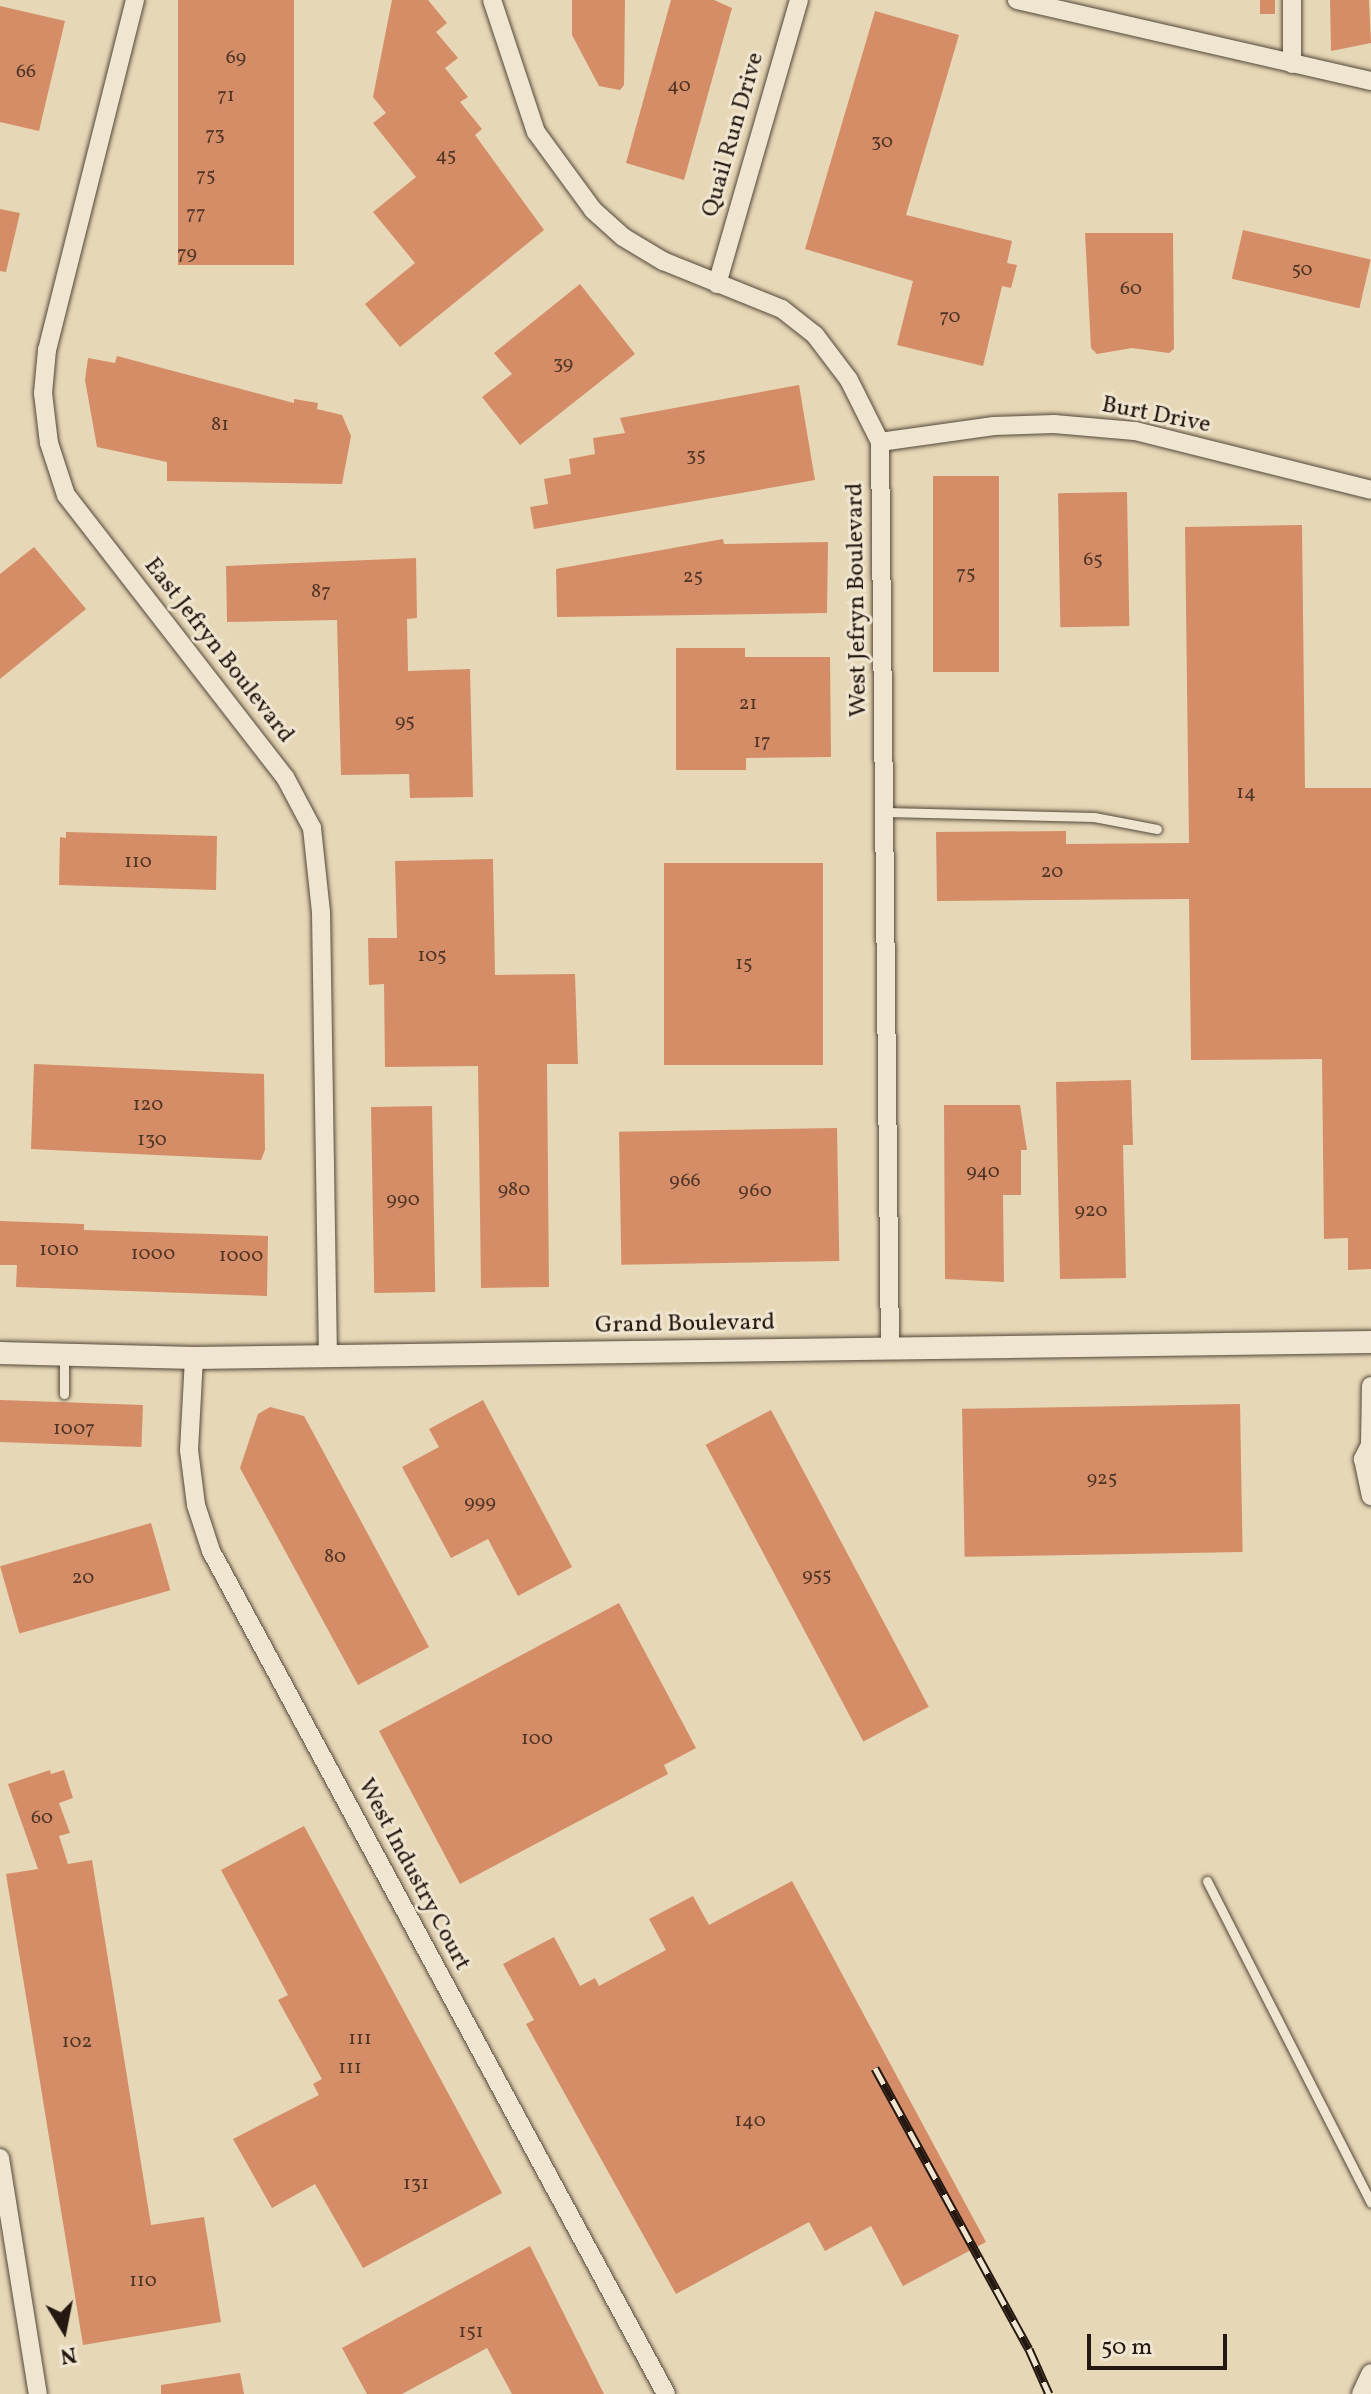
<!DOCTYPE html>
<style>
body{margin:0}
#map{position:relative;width:1371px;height:2394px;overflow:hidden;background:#e6d7b6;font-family:Vollkorn,serif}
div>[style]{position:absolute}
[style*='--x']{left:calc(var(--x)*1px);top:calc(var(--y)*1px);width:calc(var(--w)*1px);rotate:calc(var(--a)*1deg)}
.building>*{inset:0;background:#d48d67;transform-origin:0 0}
.roads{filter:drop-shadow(0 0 2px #54483a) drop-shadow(0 0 2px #54483a)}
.service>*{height:9px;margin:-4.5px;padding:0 4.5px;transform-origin:4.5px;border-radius:4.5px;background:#efe5d0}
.minor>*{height:18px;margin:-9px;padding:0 9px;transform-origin:9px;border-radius:9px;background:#efe5d0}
.tertiary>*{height:22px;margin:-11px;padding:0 11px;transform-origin:11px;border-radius:11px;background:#efe5d0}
.rail>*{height:9px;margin-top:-4.5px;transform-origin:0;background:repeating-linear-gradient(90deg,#efe5d0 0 18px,#241811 0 36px);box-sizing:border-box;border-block:2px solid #241811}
span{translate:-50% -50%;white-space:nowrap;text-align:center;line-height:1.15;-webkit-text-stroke:6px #efe5d0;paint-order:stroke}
.number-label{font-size:20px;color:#503526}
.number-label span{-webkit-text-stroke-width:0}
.street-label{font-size:24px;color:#241811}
.north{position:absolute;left:24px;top:2290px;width:80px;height:80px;-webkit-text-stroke:6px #efe5d0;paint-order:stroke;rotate:170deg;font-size:22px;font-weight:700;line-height:32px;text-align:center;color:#241811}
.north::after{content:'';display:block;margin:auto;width:28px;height:36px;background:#241811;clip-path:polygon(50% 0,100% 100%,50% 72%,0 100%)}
.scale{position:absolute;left:1087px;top:2334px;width:140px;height:36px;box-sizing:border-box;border:4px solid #241811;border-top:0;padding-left:10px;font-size:24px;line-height:28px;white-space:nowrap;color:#241811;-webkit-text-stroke:6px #efe5d0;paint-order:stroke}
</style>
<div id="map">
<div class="building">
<i style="left:178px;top:0;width:116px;height:265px"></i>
<i style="clip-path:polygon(392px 0,428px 0,447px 23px,436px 32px,458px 58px,445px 68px,468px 97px,460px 102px,482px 129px,475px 135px,544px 230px,400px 347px,365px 304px,415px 263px,373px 212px,416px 177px,373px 123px,386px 113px,373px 97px)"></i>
<i style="clip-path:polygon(572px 0,625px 0,624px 85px,620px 90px,599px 86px,572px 35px)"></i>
<i style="clip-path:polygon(671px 0,714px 0,732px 8px,684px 180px,626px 163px)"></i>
<i style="left:1260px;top:0;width:15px;height:14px"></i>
<i style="clip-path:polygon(1330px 0,1369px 0,1371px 43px,1331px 51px)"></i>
<i style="clip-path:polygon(0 6px,65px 21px,39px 131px,0 122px)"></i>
<i style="clip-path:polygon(875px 11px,959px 35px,906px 215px,1012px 241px,1007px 263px,1017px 265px,1011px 288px,1002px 286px,983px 366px,897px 345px,913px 281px,805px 249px)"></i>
<i style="clip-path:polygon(0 209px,20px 213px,6px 272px,0 271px)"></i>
<i style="left:1243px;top:230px;width:131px;height:50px;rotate:13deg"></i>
<i style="clip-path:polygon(1085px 233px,1173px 233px,1174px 349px,1169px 353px,1132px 348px,1097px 354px,1091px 348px)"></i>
<i style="clip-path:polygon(580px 284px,635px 354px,520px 445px,482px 397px,512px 374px,494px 353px)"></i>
<i style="clip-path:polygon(117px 356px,294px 403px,294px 399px,318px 403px,317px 409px,342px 415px,351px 436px,342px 484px,167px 481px,167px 462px,97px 447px,85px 380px,88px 358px,115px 363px)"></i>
<i style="clip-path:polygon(799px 385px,815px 480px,534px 529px,530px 507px,548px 504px,544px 479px,571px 474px,569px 459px,595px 454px,593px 438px,625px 433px,620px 418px)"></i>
<i style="left:933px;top:476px;width:66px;height:196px"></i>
<i style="left:1127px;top:492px;width:134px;height:69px;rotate:89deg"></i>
<i style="clip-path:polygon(1302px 525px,1305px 788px,1371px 788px,1371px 1269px,1348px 1270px,1348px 1238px,1324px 1239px,1322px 1059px,1191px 1060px,1189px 899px,937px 901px,936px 832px,1066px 831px,1066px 844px,1189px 843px,1185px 527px)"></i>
<i style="clip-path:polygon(723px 539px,724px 544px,828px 542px,827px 613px,557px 617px,556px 569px)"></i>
<i style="clip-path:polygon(34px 547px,86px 609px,0 679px,0 574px)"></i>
<i style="clip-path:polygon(416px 558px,417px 618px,407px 619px,408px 671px,470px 669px,473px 797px,410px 798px,409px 774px,341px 775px,337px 620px,227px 622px,226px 566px)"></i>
<i style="clip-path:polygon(676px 648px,745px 648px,745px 657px,830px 657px,831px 757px,746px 758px,746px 770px,676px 770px)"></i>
<i style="clip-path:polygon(66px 832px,217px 836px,216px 890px,59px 885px,60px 837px,66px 838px)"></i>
<i style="clip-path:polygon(493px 859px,495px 975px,575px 974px,578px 1064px,547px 1064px,549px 1287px,481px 1288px,478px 1066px,385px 1067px,384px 984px,369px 985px,368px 938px,397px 938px,395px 861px)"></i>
<i style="left:823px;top:863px;width:202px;height:159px;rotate:90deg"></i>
<i style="clip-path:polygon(34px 1064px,264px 1074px,265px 1150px,261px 1160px,31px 1149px)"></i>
<i style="clip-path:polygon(1131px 1080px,1133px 1145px,1123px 1145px,1126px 1278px,1060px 1279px,1056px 1082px)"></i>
<i style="clip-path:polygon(944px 1105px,1020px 1105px,1027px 1150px,1021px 1150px,1021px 1195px,1003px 1195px,1004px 1282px,945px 1279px)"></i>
<i style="left:432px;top:1106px;width:186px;height:61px;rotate:89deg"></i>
<i style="left:837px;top:1128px;width:133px;height:218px;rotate:89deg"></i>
<i style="clip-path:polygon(0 1221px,84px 1224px,84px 1230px,268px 1236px,267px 1296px,16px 1287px,17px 1265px,0 1265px)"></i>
<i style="left:0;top:1400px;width:143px;height:42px;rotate:2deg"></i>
<i style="clip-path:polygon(483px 1400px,572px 1567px,518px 1596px,488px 1539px,451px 1558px,402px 1467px,439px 1447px,429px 1429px)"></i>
<i style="left:1240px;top:1404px;width:148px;height:278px;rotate:89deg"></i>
<i style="clip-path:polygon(270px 1407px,304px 1416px,429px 1647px,358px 1685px,240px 1468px,258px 1414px)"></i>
<i style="left:771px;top:1410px;width:336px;height:74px;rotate:62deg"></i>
<i style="left:151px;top:1523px;width:70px;height:157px;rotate:74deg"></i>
<i style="clip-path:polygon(619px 1603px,696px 1748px,664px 1765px,668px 1774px,460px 1884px,379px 1731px)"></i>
<i style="clip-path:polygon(50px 1770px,51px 1774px,64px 1770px,73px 1798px,59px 1803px,70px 1833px,59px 1836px,68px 1864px,92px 1860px,151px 2225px,204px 2217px,221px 2322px,83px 2345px,6px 1874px,38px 1869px,8px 1784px)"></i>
<i style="clip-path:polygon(304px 1826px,502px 2193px,363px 2268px,315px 2184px,272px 2208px,233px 2139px,319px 2095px,313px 2084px,322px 2079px,278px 2000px,288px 1995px,221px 1870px)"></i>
<i style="clip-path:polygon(792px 1881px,986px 2242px,903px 2286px,871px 2226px,825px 2251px,809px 2222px,676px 2294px,526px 2024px,534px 2020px,503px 1964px,554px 1937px,580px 1986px,595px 1978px,599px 1986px,666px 1950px,649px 1919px,693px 1896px,709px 1925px)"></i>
<i style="clip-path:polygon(530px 2246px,604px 2394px,512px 2394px,487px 2348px,402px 2394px,367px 2394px,342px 2348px)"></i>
<i style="clip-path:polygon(240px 2373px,244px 2394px,161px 2394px,161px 2385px)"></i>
</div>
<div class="roads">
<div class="service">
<i style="--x:886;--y:812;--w:208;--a:1.4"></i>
<i style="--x:1094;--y:817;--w:64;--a:10.8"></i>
<i style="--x:64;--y:1394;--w:40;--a:-90"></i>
<i style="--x:1207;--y:1881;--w:361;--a:63"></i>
</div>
<div class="minor">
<i style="--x:135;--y:0;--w:361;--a:104.1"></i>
<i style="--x:47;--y:350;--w:43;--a:95.3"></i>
<i style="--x:43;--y:393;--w:50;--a:83.2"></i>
<i style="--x:49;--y:443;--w:55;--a:71.9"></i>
<i style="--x:66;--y:495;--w:357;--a:52.2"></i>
<i style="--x:285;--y:777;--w:58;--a:62.1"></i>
<i style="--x:312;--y:828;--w:84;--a:83.9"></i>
<i style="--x:321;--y:912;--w:442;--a:89.1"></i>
<i style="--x:492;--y:0;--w:139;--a:71.6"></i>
<i style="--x:536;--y:132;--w:97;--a:53.8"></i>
<i style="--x:593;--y:210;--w:40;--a:42"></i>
<i style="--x:623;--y:237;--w:47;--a:31"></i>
<i style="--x:663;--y:261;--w:128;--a:22"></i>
<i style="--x:782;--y:309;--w:42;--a:38.2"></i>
<i style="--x:815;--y:335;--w:56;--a:52.9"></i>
<i style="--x:849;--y:380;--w:69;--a:63.4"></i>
<i style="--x:880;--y:442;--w:906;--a:89.37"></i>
<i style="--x:1017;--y:0;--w:363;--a:12.9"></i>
<i style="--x:1292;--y:64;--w:64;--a:-90"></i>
<i style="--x:717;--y:284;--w:296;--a:-73.9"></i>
<i style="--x:880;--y:442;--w:115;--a:-8"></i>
<i style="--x:994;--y:426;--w:60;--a:-1.9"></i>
<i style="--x:1054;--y:424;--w:81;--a:4.9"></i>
<i style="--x:1135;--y:431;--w:243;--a:14"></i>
<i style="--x:194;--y:1358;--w:92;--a:93.1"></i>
<i style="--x:189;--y:1450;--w:55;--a:82.7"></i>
<i style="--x:196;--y:1505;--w:48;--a:71.9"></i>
<i style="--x:211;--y:1551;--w:958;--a:61.64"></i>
<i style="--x:1371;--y:1386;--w:59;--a:91"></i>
<i style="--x:1370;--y:1445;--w:16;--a:117"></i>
<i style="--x:1363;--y:1459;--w:38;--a:78"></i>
<i style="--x:0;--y:2158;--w:239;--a:80.9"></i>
<i style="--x:1361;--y:2394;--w:23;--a:-65"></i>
</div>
<div class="tertiary">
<i style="--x:0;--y:1353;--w:194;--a:1.5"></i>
<i style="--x:194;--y:1358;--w:1177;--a:-0.78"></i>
</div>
</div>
<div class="rail">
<i style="--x:875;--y:2068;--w:320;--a:61.3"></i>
<i style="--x:1029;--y:2349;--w:49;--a:66"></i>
</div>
<div class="number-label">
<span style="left:236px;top:58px">69</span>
<span style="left:26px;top:72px">66</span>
<span style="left:679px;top:86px">40</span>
<span style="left:226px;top:96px">71</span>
<span style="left:215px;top:135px">73</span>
<span style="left:882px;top:142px">30</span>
<span style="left:446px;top:156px">45</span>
<span style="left:206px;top:176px">75</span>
<span style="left:196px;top:214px">77</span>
<span style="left:187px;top:254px">79</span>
<span style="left:1302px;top:270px">50</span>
<span style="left:1131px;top:289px">60</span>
<span style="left:950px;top:317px">70</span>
<span style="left:563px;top:364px">39</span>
<span style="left:220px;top:425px">81</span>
<span style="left:696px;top:456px">35</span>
<span style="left:1093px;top:560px">65</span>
<span style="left:966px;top:574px">75</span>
<span style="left:693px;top:577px">25</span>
<span style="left:321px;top:592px">87</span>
<span style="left:748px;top:704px">21</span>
<span style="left:405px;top:722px">95</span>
<span style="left:762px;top:742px">17</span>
<span style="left:1246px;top:793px">14</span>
<span style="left:138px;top:862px">110</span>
<span style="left:1052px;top:872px">20</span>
<span style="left:432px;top:956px">105</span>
<span style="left:744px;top:964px">15</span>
<span style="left:148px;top:1105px">120</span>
<span style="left:152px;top:1140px">130</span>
<span style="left:983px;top:1172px">940</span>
<span style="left:685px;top:1181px">966</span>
<span style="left:514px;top:1190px">980</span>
<span style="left:755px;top:1191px">960</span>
<span style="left:403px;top:1200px">990</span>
<span style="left:1091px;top:1211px">920</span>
<span style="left:59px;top:1250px">1010</span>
<span style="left:153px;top:1254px">1000</span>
<span style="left:241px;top:1256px">1000</span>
<span style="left:74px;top:1429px">1007</span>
<span style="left:1102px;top:1479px">925</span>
<span style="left:480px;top:1503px">999</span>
<span style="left:335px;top:1557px">80</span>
<span style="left:817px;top:1576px">955</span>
<span style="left:83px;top:1578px">20</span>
<span style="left:537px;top:1739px">100</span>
<span style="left:42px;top:1818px">60</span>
<span style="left:360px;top:2039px">111</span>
<span style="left:77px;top:2042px">102</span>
<span style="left:350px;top:2068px">111</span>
<span style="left:750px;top:2121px">140</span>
<span style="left:416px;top:2184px">131</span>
<span style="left:143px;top:2281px">110</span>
<span style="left:471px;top:2332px">151</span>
</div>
<div class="street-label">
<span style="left:734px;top:135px;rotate:-74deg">Quail Run Drive</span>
<span style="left:1156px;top:416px;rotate:11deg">Burt Drive</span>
<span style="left:858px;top:600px;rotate:-91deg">West Jefryn Boulevard</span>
<span style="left:218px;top:651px;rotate:52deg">East Jefryn Boulevard</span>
<span style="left:685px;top:1325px;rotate:-1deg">Grand Boulevard</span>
<span style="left:413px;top:1875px;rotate:62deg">West Industry Court</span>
</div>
<div class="north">N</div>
<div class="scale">50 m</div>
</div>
